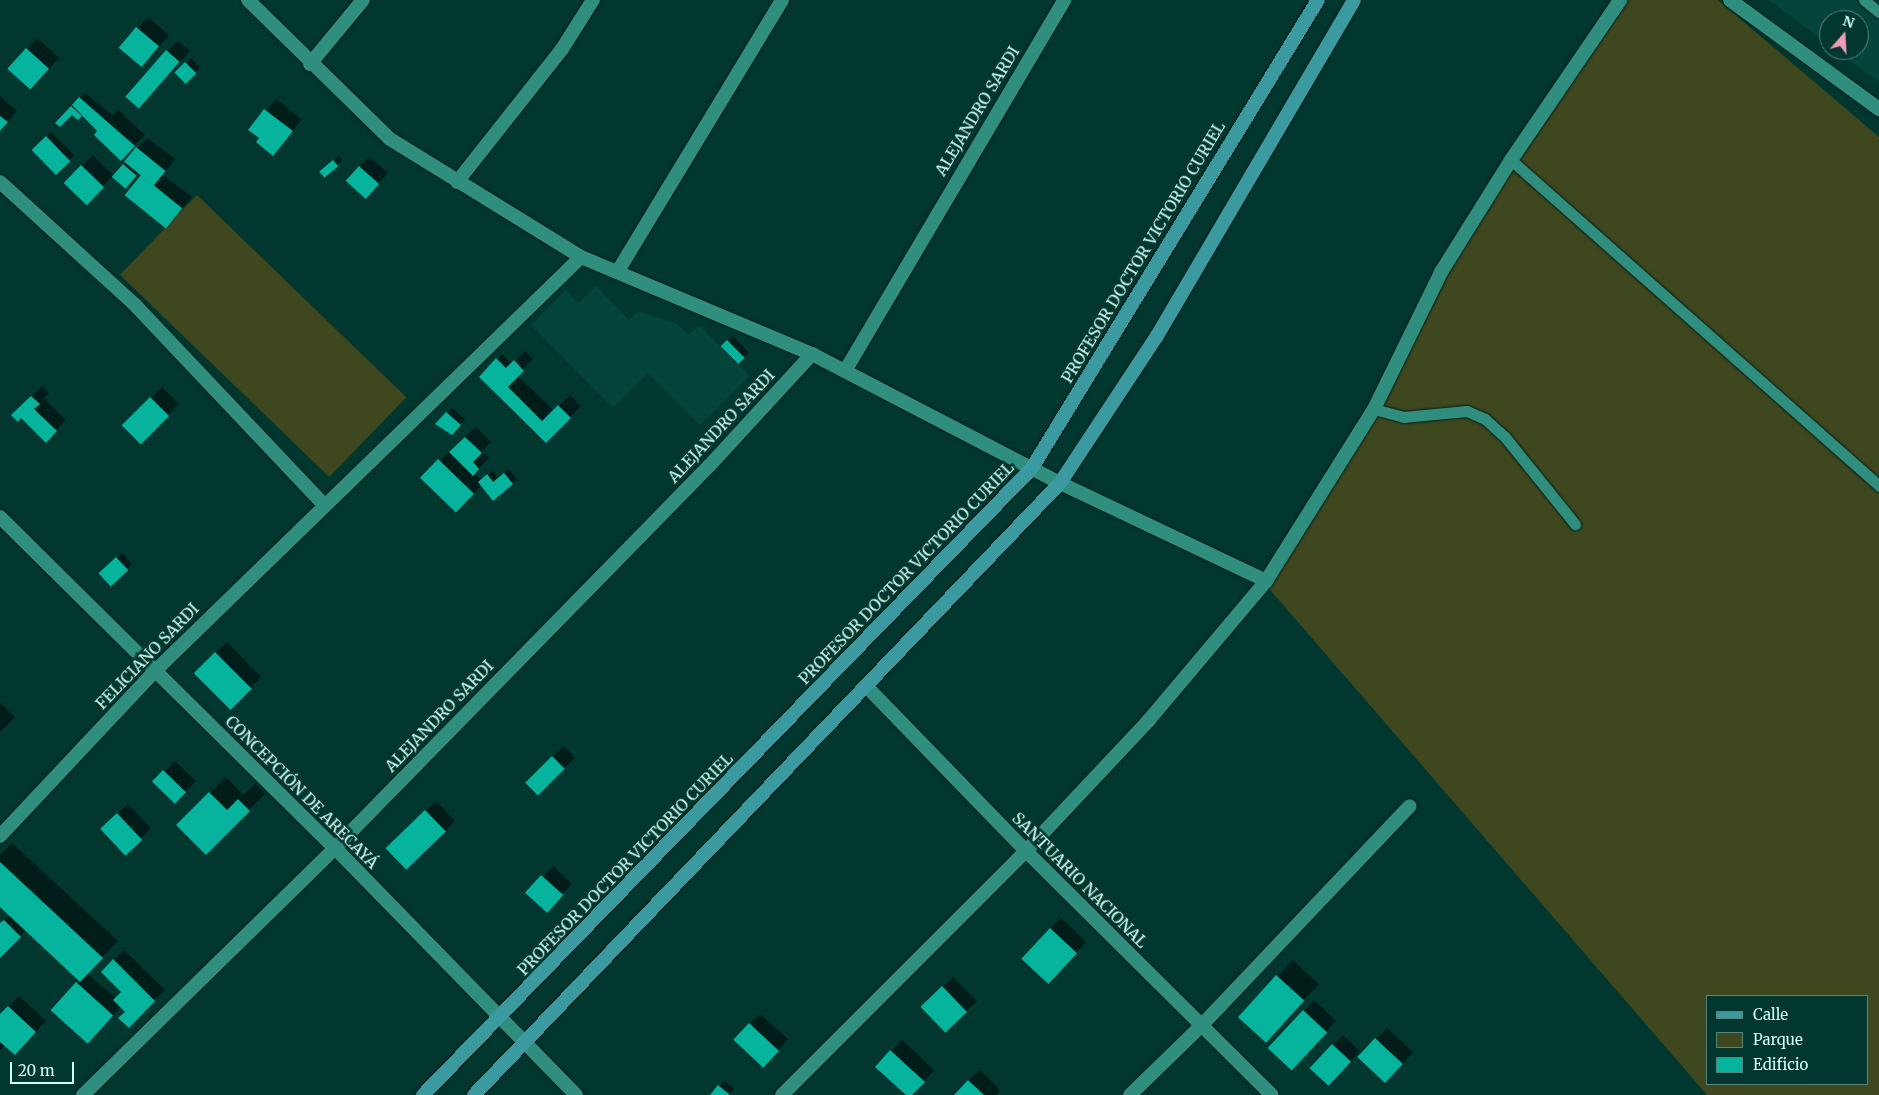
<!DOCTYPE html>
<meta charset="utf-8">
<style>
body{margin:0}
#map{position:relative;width:1879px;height:1095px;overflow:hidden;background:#01372f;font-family:Merriweather,serif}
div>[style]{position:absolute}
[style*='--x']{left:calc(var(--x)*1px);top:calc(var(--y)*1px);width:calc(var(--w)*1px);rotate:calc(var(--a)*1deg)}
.built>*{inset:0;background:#05443b}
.green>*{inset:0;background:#3e471e;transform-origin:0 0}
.shadow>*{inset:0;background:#0007;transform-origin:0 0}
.building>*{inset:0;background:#06b39c;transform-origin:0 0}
.roads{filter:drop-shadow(0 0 1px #011c17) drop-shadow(0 0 1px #011c17)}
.service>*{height:11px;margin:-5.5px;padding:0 5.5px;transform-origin:5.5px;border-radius:5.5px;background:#308e7e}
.minor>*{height:14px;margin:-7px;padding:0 7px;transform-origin:7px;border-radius:7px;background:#308e7e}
.tertiary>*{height:14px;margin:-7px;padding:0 7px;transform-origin:7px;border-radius:7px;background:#308e7e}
.secondary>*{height:14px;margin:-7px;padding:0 7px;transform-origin:7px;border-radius:7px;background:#3b9aa0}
span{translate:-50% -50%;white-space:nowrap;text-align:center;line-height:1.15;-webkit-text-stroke:5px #01372f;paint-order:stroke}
.street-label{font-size:16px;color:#d3fdf3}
.legend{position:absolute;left:1706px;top:995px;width:162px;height:90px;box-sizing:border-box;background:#01372f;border:1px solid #55867d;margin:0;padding:6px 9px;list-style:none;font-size:15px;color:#d3fdf3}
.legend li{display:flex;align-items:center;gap:10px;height:25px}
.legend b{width:25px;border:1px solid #55867d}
.north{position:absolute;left:1819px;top:10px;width:50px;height:50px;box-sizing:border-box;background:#01372f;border:1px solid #55867d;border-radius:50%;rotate:19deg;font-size:14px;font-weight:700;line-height:20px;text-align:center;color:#d3fdf3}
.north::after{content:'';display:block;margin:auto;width:18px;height:22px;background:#f09ab6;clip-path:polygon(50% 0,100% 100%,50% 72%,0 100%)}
.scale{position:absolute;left:10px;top:1062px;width:64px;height:22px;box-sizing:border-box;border:2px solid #d3fdf3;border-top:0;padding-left:6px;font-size:15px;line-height:18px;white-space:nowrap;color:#d3fdf3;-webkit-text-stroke:4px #01372f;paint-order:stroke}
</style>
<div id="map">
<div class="built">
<i style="clip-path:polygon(1769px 0,1879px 0,1879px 82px,1836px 50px,1859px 50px,1859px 20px,1829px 20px,1829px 45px)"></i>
<i style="clip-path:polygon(596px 286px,629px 320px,638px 311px,677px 324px,688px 335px,699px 325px,750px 376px,700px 425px,648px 373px,613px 408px,531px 325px,566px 290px,578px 303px)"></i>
</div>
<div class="green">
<i style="clip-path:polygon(evenodd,1611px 0,1718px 0,1879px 137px,1879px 1095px,1707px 1095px,1266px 585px,1444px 277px,1611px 0,1708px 996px,1868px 996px,1868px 1084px,1708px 1084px,1708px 996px)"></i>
<i style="left:197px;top:195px;width:291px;height:111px;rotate:44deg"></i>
</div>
<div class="shadow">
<i style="left:148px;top:17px;width:28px;height:40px;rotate:41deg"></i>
<i style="clip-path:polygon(37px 38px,59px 58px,41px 78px,27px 49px)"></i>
<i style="clip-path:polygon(178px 41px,190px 51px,150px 96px,167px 51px)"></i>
<i style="clip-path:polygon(191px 58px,200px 67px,192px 77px,186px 63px)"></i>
<i style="clip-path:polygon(85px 93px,112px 115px,118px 110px,145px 135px,121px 159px,103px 126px,82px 114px,78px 118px,72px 107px)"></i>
<i style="clip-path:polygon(0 96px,17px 111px,0 131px)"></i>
<i style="left:276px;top:99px;width:33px;height:40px;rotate:39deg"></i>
<i style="left:51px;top:132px;width:33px;height:25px;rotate:45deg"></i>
<i style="clip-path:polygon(147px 138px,175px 159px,163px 175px,192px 197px,165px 227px,126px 195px,143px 175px,139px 172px,127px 187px,113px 176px,85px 204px,65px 183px,93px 155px,114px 176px)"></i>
<i style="clip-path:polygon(339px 156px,342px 160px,325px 176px,326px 167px)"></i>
<i style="clip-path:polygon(370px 157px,388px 173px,376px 186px,359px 167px)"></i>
<i style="left:733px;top:336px;width:23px;height:16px;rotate:47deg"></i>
<i style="clip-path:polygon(525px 351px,533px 359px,517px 375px,554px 411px,570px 395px,581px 406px,546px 442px,480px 377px,502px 354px,510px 362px,493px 383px)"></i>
<i style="clip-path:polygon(42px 386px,49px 393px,44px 398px,66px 420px,46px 441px,21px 417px,13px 415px)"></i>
<i style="left:162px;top:387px;width:24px;height:54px;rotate:45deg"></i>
<i style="clip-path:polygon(452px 408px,465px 419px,457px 428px,437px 424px)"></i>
<i style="clip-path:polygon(476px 427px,491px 442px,482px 451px,489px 458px,474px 473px,481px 480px,493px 471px,498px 478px,509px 469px,517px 479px,512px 484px,482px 485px,456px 511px,421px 478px)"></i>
<i style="left:122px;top:553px;width:15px;height:30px;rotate:48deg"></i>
<i style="left:227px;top:642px;width:49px;height:44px;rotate:46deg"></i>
<i style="clip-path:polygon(0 702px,15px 717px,0 732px)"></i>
<i style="clip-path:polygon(564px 746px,575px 758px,564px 768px,537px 772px)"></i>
<i style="left:175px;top:761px;width:29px;height:29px;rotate:44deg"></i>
<i style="clip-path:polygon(226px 777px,243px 795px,255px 784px,265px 794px,206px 853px,178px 825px)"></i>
<i style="clip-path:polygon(436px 801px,455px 821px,445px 831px,397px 837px)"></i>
<i style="clip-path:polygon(128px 804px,151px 828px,141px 839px,112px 818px)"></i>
<i style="clip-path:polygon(12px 843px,118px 941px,87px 973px,116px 998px,123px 992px,102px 972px,124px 950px,165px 990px,129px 1026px,127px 1012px,121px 1006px,88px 1042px,52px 1011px,80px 980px,26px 930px,0 956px,0 925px,10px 915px,0 905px,0 855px)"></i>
<i style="left:553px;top:866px;width:26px;height:37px;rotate:43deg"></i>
<i style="clip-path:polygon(1061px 918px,1086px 942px,1059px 971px,1050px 928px)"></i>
<i style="clip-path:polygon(1293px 960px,1319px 984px,1280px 1025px,1239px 1017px)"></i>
<i style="left:953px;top:977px;width:34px;height:43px;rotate:45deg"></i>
<i style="clip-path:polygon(19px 996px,46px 1021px,25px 1043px,5px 1045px,0 1050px,0 1015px)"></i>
<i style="clip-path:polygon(1314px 1000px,1336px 1021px,1301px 1058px,1304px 1011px)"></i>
<i style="clip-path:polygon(760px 1014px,788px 1039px,774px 1056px,750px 1024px)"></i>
<i style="clip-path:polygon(1387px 1028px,1413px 1052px,1396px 1071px,1359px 1057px)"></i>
<i style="clip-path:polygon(1343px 1035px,1360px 1051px,1339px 1073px,1333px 1045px)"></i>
<i style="left:902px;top:1040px;width:44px;height:37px;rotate:43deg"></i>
<i style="clip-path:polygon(980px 1070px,1000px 1090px,996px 1095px,952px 1095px)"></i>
<i style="clip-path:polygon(724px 1081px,734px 1089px,729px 1095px,711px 1095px)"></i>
</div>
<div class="building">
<i style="left:136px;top:27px;width:30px;height:27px;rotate:40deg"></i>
<i style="left:26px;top:48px;width:31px;height:28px;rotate:42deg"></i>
<i style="left:166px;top:50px;width:18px;height:62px;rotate:41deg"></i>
<i style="left:185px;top:62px;width:16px;height:15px;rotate:45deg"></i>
<i style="clip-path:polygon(79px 97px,135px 146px,121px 161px,94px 135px,97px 131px,72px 105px)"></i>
<i style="clip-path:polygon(71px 106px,82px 116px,78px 120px,72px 115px,60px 127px,55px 123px)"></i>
<i style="clip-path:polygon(264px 109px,293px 131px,273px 156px,256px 142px,259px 138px,248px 130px)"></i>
<i style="clip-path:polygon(0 116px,8px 122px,0 131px)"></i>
<i style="left:46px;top:136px;width:35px;height:20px;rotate:46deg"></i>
<i style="left:136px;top:147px;width:38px;height:19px;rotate:39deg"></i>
<i style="left:333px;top:160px;width:8px;height:18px;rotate:50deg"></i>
<i style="left:123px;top:164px;width:18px;height:17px;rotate:41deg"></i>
<i style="left:81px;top:165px;width:32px;height:25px;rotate:44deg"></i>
<i style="left:359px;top:166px;width:27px;height:20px;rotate:42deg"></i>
<i style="left:141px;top:175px;width:53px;height:26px;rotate:39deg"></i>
<i style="left:727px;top:340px;width:25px;height:9px;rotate:45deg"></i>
<i style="clip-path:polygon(496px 358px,506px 368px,514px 360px,524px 371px,508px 387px,542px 421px,558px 405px,571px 418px,546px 443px,479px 377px)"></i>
<i style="clip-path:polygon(31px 396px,40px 404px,34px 409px,57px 431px,46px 443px,21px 418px,18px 422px,11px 415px)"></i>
<i style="left:150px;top:397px;width:27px;height:40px;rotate:45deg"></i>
<i style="clip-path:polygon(446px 412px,461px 425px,452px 435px,435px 424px)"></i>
<i style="clip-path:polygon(465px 437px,482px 453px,473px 462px,479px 469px,473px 476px,449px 452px)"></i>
<i style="left:438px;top:459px;width:50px;height:26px;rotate:44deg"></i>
<i style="clip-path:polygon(504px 473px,513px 484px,493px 501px,478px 482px,487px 474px,493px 482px)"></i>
<i style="left:116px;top:557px;width:18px;height:24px;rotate:47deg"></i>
<i style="left:215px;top:652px;width:52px;height:30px;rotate:45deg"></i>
<i style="left:552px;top:756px;width:18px;height:38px;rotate:45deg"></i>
<i style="left:163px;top:770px;width:32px;height:16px;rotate:44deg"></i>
<i style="clip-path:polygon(209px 792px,227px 810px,238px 799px,250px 811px,206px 855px,176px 825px)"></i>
<i style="left:425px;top:810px;width:30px;height:55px;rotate:46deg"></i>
<i style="left:117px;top:813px;width:37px;height:23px;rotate:47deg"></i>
<i style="clip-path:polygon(0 862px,103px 958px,80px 982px,0 907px)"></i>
<i style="left:541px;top:875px;width:30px;height:24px;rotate:42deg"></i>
<i style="clip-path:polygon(4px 920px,21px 937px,0 958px,0 923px)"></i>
<i style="left:1050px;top:928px;width:37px;height:42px;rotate:43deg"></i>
<i style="clip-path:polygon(113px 959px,155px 1001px,129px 1028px,118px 1018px,125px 1012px,113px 1000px,121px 992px,101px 972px)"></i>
<i style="left:1276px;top:975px;width:38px;height:57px;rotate:42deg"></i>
<i style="left:76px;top:982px;width:50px;height:38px;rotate:42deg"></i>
<i style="left:942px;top:986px;width:36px;height:30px;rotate:46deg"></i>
<i style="clip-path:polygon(8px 1006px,36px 1032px,15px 1055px,0 1042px,0 1014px)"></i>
<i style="left:1303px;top:1010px;width:33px;height:52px;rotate:43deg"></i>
<i style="left:749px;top:1023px;width:41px;height:23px;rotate:43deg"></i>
<i style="left:1375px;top:1038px;width:38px;height:26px;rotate:43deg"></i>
<i style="left:1332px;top:1044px;width:26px;height:33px;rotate:43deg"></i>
<i style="clip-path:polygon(890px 1050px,925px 1082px,912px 1095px,906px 1095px,875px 1067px)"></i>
<i style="clip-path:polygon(968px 1080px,984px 1095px,954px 1095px)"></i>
<i style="clip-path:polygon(718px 1085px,730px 1095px,710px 1095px)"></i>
</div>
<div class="roads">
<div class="service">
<i style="--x:1864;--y:0;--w:19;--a:39"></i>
<i style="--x:1511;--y:160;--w:492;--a:41.5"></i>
<i style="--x:1374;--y:409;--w:30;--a:15"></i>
<i style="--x:1403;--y:417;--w:64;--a:-5.4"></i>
<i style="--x:1467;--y:411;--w:20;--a:24"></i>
<i style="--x:1485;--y:419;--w:27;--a:42"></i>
<i style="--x:1505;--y:437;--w:112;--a:51.2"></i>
</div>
<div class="minor">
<i style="--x:248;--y:0;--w:199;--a:44.4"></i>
<i style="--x:390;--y:139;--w:225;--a:31.7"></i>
<i style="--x:581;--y:257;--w:251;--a:22.8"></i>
<i style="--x:812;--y:354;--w:280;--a:27.5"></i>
<i style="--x:1060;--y:483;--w:228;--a:25.4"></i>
<i style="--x:310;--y:64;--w:83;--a:-50.4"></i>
<i style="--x:0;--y:182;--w:183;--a:42.3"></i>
<i style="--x:135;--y:305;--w:274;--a:46.6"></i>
<i style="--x:457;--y:182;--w:169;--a:-51.7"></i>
<i style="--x:562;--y:49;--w:58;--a:-57.7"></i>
<i style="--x:618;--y:271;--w:317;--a:-58.8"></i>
<i style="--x:845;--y:371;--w:431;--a:-59.4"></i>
<i style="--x:0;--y:517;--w:471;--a:44.7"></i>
<i style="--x:335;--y:848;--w:345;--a:45.7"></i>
<i style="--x:866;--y:686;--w:230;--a:45.9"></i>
<i style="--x:1026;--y:851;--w:346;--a:44.8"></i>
<i style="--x:0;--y:836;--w:225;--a:-46.8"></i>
<i style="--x:154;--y:672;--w:595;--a:-44.18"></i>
<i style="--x:83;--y:1095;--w:353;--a:-44.4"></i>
<i style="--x:335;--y:848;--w:535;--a:-45.61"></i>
<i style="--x:709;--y:466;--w:152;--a:-47.4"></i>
<i style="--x:782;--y:1095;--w:345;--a:-45"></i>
<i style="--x:1026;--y:851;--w:180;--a:-46.8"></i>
<i style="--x:1149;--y:720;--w:182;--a:-49.9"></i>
<i style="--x:1266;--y:581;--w:203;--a:-57.9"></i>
<i style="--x:1374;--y:409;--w:153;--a:-63.9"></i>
<i style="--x:1441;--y:272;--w:132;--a:-58"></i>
<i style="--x:1511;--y:160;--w:194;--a:-55.7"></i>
<i style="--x:1130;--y:1095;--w:99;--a:-44.2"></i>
<i style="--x:1201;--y:1026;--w:303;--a:-46.5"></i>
</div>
<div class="tertiary">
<i style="--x:1730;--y:0;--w:185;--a:36.2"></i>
</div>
<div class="secondary">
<i style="--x:423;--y:1095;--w:874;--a:-45.83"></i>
<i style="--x:1032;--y:468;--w:548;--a:-58.57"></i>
<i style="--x:474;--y:1095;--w:847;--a:-46.24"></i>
<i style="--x:1060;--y:483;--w:176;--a:-56.6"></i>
<i style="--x:1157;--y:336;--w:389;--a:-59.6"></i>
</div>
</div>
<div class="street-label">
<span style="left:977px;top:111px;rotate:-59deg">ALEJANDRO SARDI</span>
<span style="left:1143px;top:252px;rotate:-59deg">PROFESOR DOCTOR VICTORIO CURIEL</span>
<span style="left:721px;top:426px;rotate:-47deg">ALEJANDRO SARDI</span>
<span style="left:906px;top:573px;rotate:-46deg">PROFESOR DOCTOR VICTORIO CURIEL</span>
<span style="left:147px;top:656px;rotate:-46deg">FELICIANO SARDI</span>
<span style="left:439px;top:716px;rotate:-46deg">ALEJANDRO SARDI</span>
<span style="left:302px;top:792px;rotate:45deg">CONCEPCIÓN DE ARECAYÁ</span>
<span style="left:625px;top:864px;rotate:-46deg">PROFESOR DOCTOR VICTORIO CURIEL</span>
<span style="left:1080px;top:880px;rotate:45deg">SANTUARIO NACIONAL</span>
</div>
<ul class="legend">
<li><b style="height:6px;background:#3b9aa0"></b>Calle</li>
<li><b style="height:14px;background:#3e471e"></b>Parque</li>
<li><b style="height:14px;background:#06b39c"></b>Edificio</li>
</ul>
<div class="north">N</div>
<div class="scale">20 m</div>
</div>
